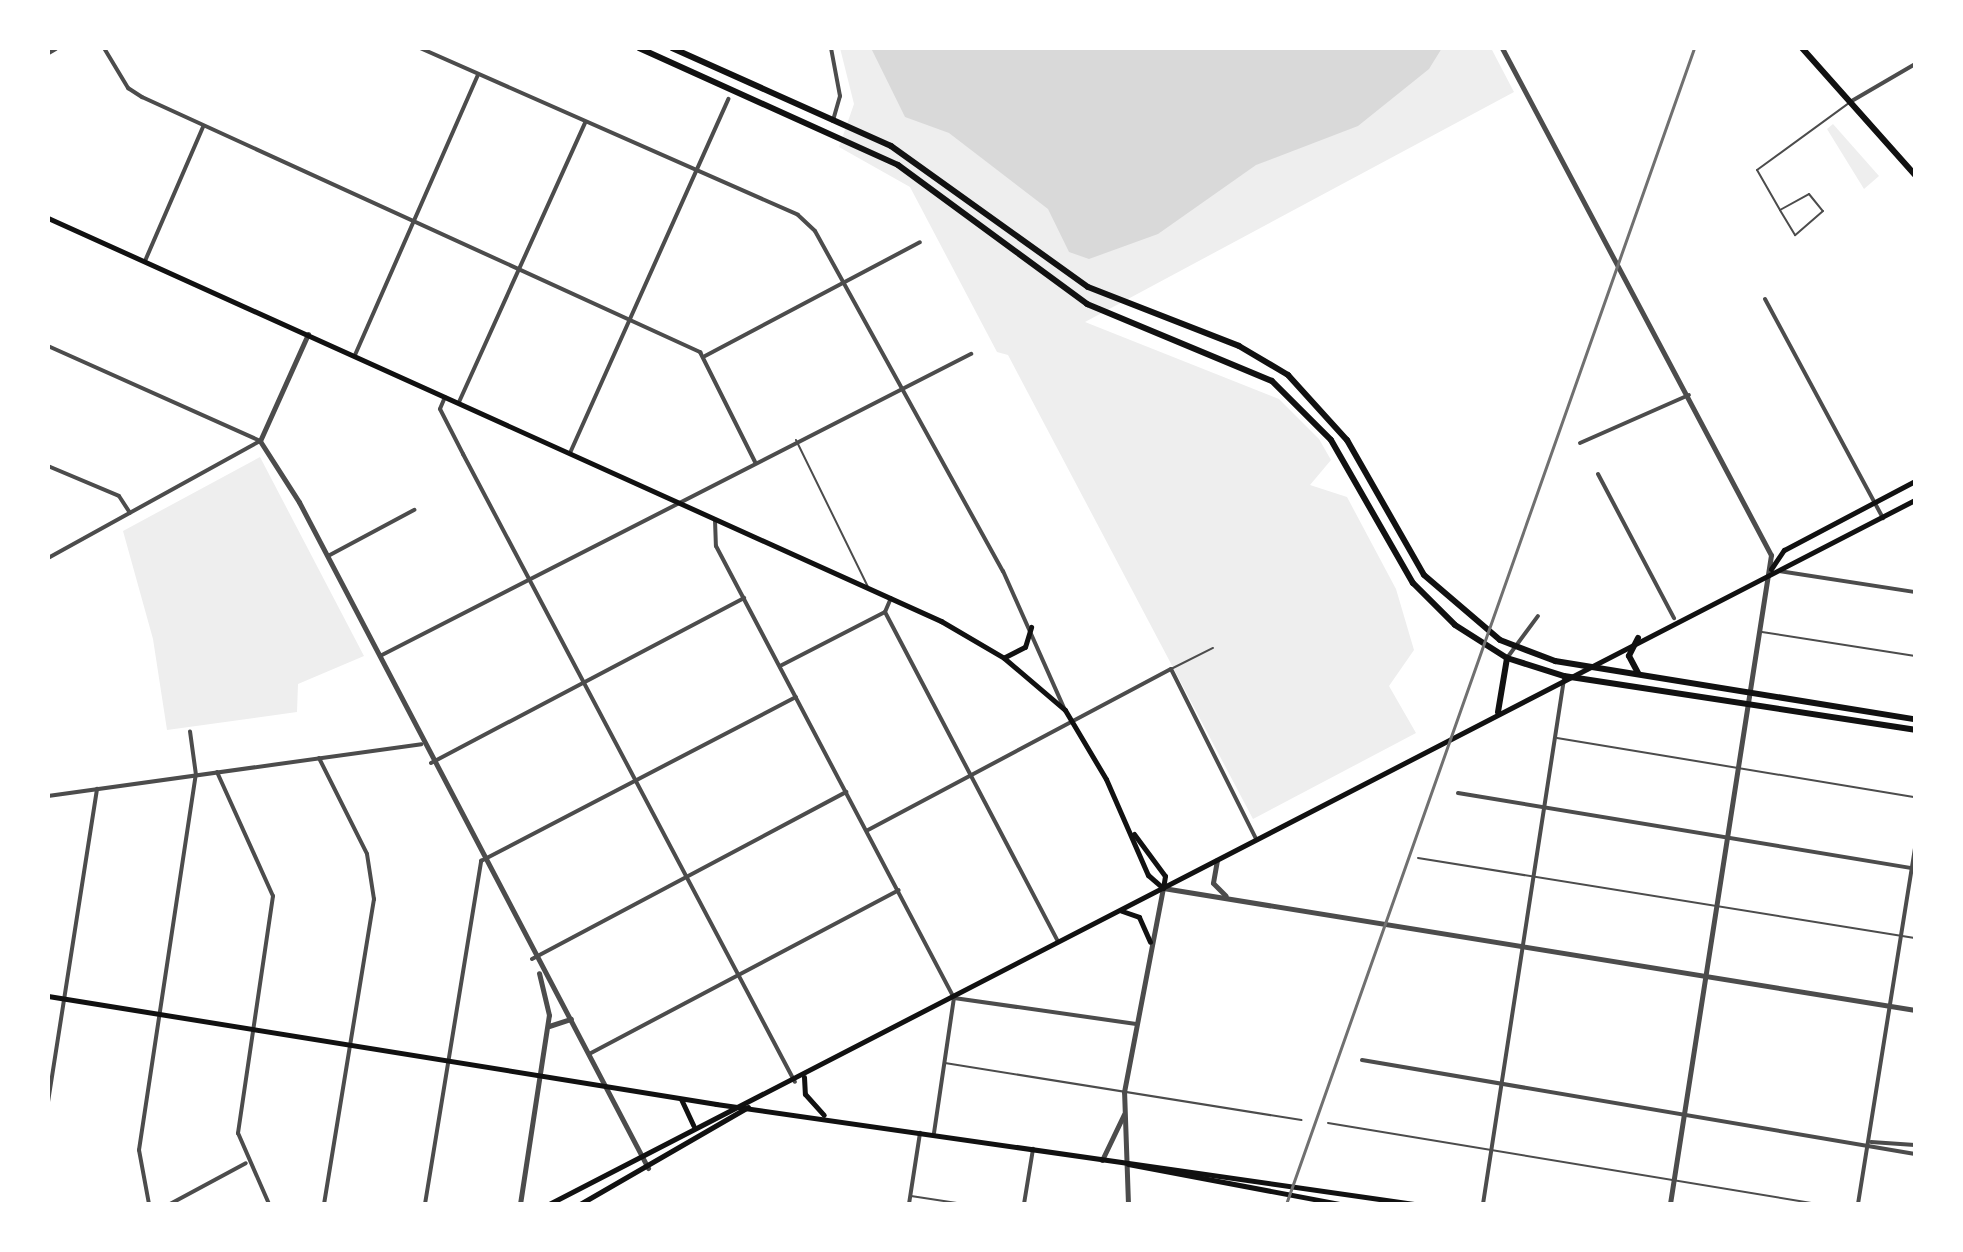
<!DOCTYPE html>
<style>
body{margin:0}
#map{position:relative;width:1963px;height:1252px;overflow:hidden;background:#fff;font-family:"Varela Round",sans-serif}
div>[style]{position:absolute}
[style*='--x']{left:calc(var(--x)*1px);top:calc(var(--y)*1px);width:calc(var(--w)*1px);rotate:calc(var(--a)*1deg)}
.green>*{inset:0;background:#eee}
.water>*{inset:0;background:#d9d9d9}
.service>*{height:2px;margin:-1px;padding:0 1px;transform-origin:1px;border-radius:1px;background:#4c4c4c}
.minor>*{height:4px;margin:-2px;padding:0 2px;transform-origin:2px;border-radius:2px;background:#4c4c4c}
.tertiary>*{height:5px;margin:-2.5px;padding:0 2.5px;transform-origin:2.5px;border-radius:2.5px;background:#4c4c4c}
.secondary>*{height:5px;margin:-2.5px;padding:0 2.5px;transform-origin:2.5px;border-radius:2.5px;background:#111}
.primary>*{height:6px;margin:-3px;padding:0 3px;transform-origin:3px;border-radius:3px;background:#111}
.rail>*{height:3px;margin:-1.5px;padding:0 1.5px;transform-origin:1.5px;border-radius:1.5px;background:#707070}
span{translate:-50% -50%;white-space:nowrap;text-align:center;line-height:1.15;-webkit-text-stroke:6px #fff;paint-order:stroke}
.frame{position:absolute;inset:0;border:50px solid #fff;pointer-events:none}
</style>
<div id="map">
<div class="green">
<i style="clip-path:polygon(840px 48px,1491px 48px,1514px 92px,1085px 322px,1279px 399px,1319px 439px,1331px 460px,1310px 485px,1347px 497px,1396px 589px,1414px 650px,1389px 686px,1416px 733px,1253px 819px,1008px 355px,997px 352px,910px 187px,839px 147px,854px 104px)"></i>
<i style="clip-path:polygon(1833px 124px,1879px 176px,1864px 189px,1827px 129px)"></i>
<i style="clip-path:polygon(260px 457px,364px 656px,298px 684px,297px 712px,167px 730px,153px 639px,123px 531px)"></i>
</div>
<div class="water">
<i style="clip-path:polygon(871px 48px,1442px 48px,1429px 69px,1358px 126px,1256px 165px,1158px 234px,1089px 259px,1069px 252px,1048px 209px,949px 133px,905px 117px)"></i>
</div>
<div class="service">
<i style="--x:1780;--y:210;--w:33;--a:-29"></i>
<i style="--x:1809;--y:194;--w:22;--a:51"></i>
<i style="--x:1823;--y:211;--w:37;--a:139"></i>
<i style="--x:1795;--y:235;--w:29;--a:-121"></i>
<i style="--x:1780;--y:210;--w:46;--a:-119.9"></i>
<i style="--x:1757;--y:170;--w:114;--a:-36.1"></i>
<i style="--x:796;--y:440;--w:164;--a:63.9"></i>
<i style="--x:1762;--y:632;--w:155;--a:8.9"></i>
<i style="--x:1171;--y:669;--w:47;--a:-26.6"></i>
<i style="--x:1557;--y:738;--w:363;--a:9.4"></i>
<i style="--x:1418;--y:858;--w:503;--a:9.14"></i>
<i style="--x:945;--y:1063;--w:361;--a:9.1"></i>
<i style="--x:1328;--y:1123;--w:496;--a:9.4"></i>
<i style="--x:911;--y:1196;--w:53;--a:8.7"></i>
</div>
<div class="minor">
<i style="--x:104;--y:48;--w:47;--a:59"></i>
<i style="--x:128;--y:88;--w:17;--a:33"></i>
<i style="--x:142;--y:97;--w:614;--a:24.56"></i>
<i style="--x:700;--y:352;--w:123;--a:63.4"></i>
<i style="--x:420;--y:48;--w:413;--a:23.8"></i>
<i style="--x:798;--y:215;--w:23;--a:43"></i>
<i style="--x:815;--y:231;--w:389;--a:61.1"></i>
<i style="--x:1003;--y:571;--w:152;--a:66"></i>
<i style="--x:831;--y:48;--w:49;--a:79.4"></i>
<i style="--x:840;--y:96;--w:26;--a:106"></i>
<i style="--x:1850;--y:102;--w:75;--a:-30.3"></i>
<i style="--x:145;--y:261;--w:146;--a:-66.6"></i>
<i style="--x:1765;--y:299;--w:249;--a:61.7"></i>
<i style="--x:48;--y:346;--w:232;--a:24.1"></i>
<i style="--x:260;--y:441;--w:242;--a:151.1"></i>
<i style="--x:355;--y:355;--w:306;--a:-66.3"></i>
<i style="--x:705;--y:356;--w:243;--a:-27.9"></i>
<i style="--x:445;--y:397;--w:13;--a:113"></i>
<i style="--x:440;--y:409;--w:51;--a:62.9"></i>
<i style="--x:463;--y:454;--w:710;--a:62.14"></i>
<i style="--x:459;--y:402;--w:306;--a:-65.7"></i>
<i style="--x:1580;--y:443;--w:119;--a:-23.8"></i>
<i style="--x:570;--y:453;--w:388;--a:-65.9"></i>
<i style="--x:48;--y:466;--w:77;--a:22.9"></i>
<i style="--x:119;--y:496;--w:20;--a:57"></i>
<i style="--x:1598;--y:474;--w:163;--a:62.2"></i>
<i style="--x:715;--y:520;--w:26;--a:88"></i>
<i style="--x:716;--y:546;--w:509;--a:62.23"></i>
<i style="--x:328;--y:556;--w:98;--a:-28.1"></i>
<i style="--x:1779;--y:571;--w:138;--a:8.8"></i>
<i style="--x:885;--y:612;--w:372;--a:62.3"></i>
<i style="--x:380;--y:656;--w:664;--a:-27.07"></i>
<i style="--x:1507;--y:658;--w:52;--a:-53.6"></i>
<i style="--x:780;--y:666;--w:118;--a:-27.2"></i>
<i style="--x:885;--y:612;--w:15;--a:-67"></i>
<i style="--x:319;--y:758;--w:107;--a:63.4"></i>
<i style="--x:367;--y:854;--w:46;--a:81.2"></i>
<i style="--x:374;--y:899;--w:309;--a:99.3"></i>
<i style="--x:431;--y:763;--w:354;--a:-27.8"></i>
<i style="--x:217;--y:772;--w:136;--a:65.7"></i>
<i style="--x:273;--y:896;--w:240;--a:98.4"></i>
<i style="--x:238;--y:1133;--w:77;--a:66.4"></i>
<i style="--x:1458;--y:793;--w:463;--a:9.4"></i>
<i style="--x:48;--y:796;--w:377;--a:-7.9"></i>
<i style="--x:868;--y:830;--w:343;--a:-28"></i>
<i style="--x:1171;--y:669;--w:190;--a:63.4"></i>
<i style="--x:532;--y:959;--w:356;--a:-28"></i>
<i style="--x:954;--y:998;--w:184;--a:8.1"></i>
<i style="--x:591;--y:1053;--w:348;--a:-27.9"></i>
<i style="--x:1362;--y:1060;--w:561;--a:9.65"></i>
<i style="--x:48;--y:1102;--w:317;--a:-81.1"></i>
<i style="--x:934;--y:1133;--w:136;--a:-81.6"></i>
<i style="--x:1871;--y:1142;--w:44;--a:3.9"></i>
<i style="--x:149;--y:1204;--w:55;--a:-100.5"></i>
<i style="--x:139;--y:1150;--w:379;--a:-81.4"></i>
<i style="--x:196;--y:775;--w:44;--a:-97.8"></i>
<i style="--x:170;--y:1204;--w:86;--a:-28.3"></i>
<i style="--x:425;--y:1204;--w:348;--a:-80.7"></i>
<i style="--x:481;--y:861;--w:355;--a:-27.5"></i>
<i style="--x:909;--y:1204;--w:72;--a:-81.2"></i>
<i style="--x:1024;--y:1204;--w:56;--a:-80.7"></i>
<i style="--x:1483;--y:1204;--w:531;--a:-81.23"></i>
<i style="--x:1858;--y:1204;--w:361;--a:-80.9"></i>
</div>
<div class="tertiary">
<i style="--x:1502;--y:48;--w:574;--a:62.05"></i>
<i style="--x:1771;--y:555;--w:657;--a:98.85"></i>
<i style="--x:48;--y:52;--w:8;--a:-30"></i>
<i style="--x:308;--y:334;--w:117;--a:114.2"></i>
<i style="--x:260;--y:441;--w:72;--a:57.4"></i>
<i style="--x:299;--y:502;--w:752;--a:62.34"></i>
<i style="--x:1217;--y:860;--w:23;--a:100"></i>
<i style="--x:1213;--y:883;--w:18;--a:45"></i>
<i style="--x:549;--y:1026;--w:23;--a:-18"></i>
<i style="--x:1102;--y:1160;--w:51;--a:-64.4"></i>
<i style="--x:520;--y:1204;--w:191;--a:-81.3"></i>
<i style="--x:549;--y:1015;--w:43;--a:-103.4"></i>
<i style="--x:1128;--y:1204;--w:112;--a:-92"></i>
<i style="--x:1124;--y:1092;--w:208;--a:-79.2"></i>
<i style="--x:1163;--y:888;--w:762;--a:9.22"></i>
</div>
<div class="secondary">
<i style="--x:48;--y:218;--w:980;--a:24.29"></i>
<i style="--x:941;--y:621;--w:73;--a:30.4"></i>
<i style="--x:1004;--y:658;--w:80;--a:40.4"></i>
<i style="--x:1065;--y:710;--w:80;--a:59.3"></i>
<i style="--x:1106;--y:779;--w:105;--a:66.4"></i>
<i style="--x:1148;--y:875;--w:20;--a:41"></i>
<i style="--x:1771;--y:569;--w:23;--a:-56"></i>
<i style="--x:1784;--y:550;--w:148;--a:-27.8"></i>
<i style="--x:1005;--y:657;--w:22;--a:-27"></i>
<i style="--x:1025;--y:647;--w:21;--a:-73"></i>
<i style="--x:1134;--y:834;--w:52;--a:53.6"></i>
<i style="--x:1165;--y:876;--w:12;--a:99"></i>
<i style="--x:1122;--y:911;--w:18;--a:19"></i>
<i style="--x:1139;--y:917;--w:27;--a:66"></i>
<i style="--x:48;--y:996;--w:677;--a:9.18"></i>
<i style="--x:716;--y:1104;--w:705;--a:8.15"></i>
<i style="--x:804;--y:1077;--w:17;--a:87"></i>
<i style="--x:805;--y:1094;--w:28;--a:48"></i>
<i style="--x:681;--y:1099;--w:29;--a:65"></i>
<i style="--x:1128;--y:1164;--w:215;--a:10.7"></i>
<i style="--x:549;--y:1204;--w:1537;--a:-27.27"></i>
<i style="--x:580;--y:1204;--w:194;--a:-30"></i>
</div>
<div class="primary">
<i style="--x:639;--y:48;--w:284;--a:24.3"></i>
<i style="--x:898;--y:165;--w:235;--a:36.3"></i>
<i style="--x:1087;--y:304;--w:200;--a:22.6"></i>
<i style="--x:1272;--y:381;--w:83;--a:45"></i>
<i style="--x:1331;--y:440;--w:165;--a:60.2"></i>
<i style="--x:1413;--y:583;--w:59;--a:45"></i>
<i style="--x:1455;--y:625;--w:62;--a:32.4"></i>
<i style="--x:1507;--y:658;--w:60;--a:17.5"></i>
<i style="--x:1564;--y:676;--w:355;--a:8.7"></i>
<i style="--x:672;--y:48;--w:240;--a:24.1"></i>
<i style="--x:891;--y:146;--w:242;--a:35.6"></i>
<i style="--x:1088;--y:287;--w:162;--a:21.3"></i>
<i style="--x:1239;--y:346;--w:57;--a:30.6"></i>
<i style="--x:1288;--y:375;--w:88;--a:47.8"></i>
<i style="--x:1347;--y:440;--w:155;--a:60.3"></i>
<i style="--x:1424;--y:575;--w:100;--a:40.5"></i>
<i style="--x:1500;--y:640;--w:59;--a:20.9"></i>
<i style="--x:1555;--y:661;--w:365;--a:9.2"></i>
<i style="--x:1802;--y:48;--w:170;--a:48.3"></i>
<i style="--x:1638;--y:638;--w:20;--a:117"></i>
<i style="--x:1629;--y:656;--w:19;--a:62"></i>
<i style="--x:1498;--y:712;--w:55;--a:-80.5"></i>
</div>
<div class="rail">
<i style="--x:1286;--y:1204;--w:1226;--a:-70.56"></i>
</div>
<div class="frame"></div>
</div>
